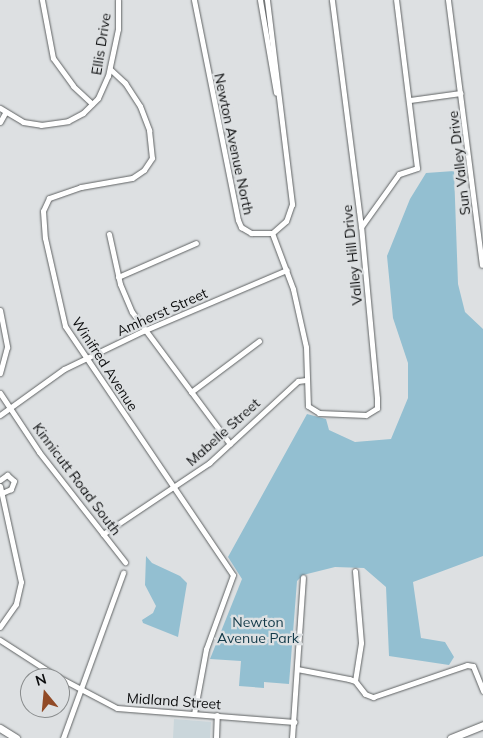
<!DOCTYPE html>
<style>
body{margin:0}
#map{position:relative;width:483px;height:738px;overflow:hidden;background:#dde0e2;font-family:Mulish,sans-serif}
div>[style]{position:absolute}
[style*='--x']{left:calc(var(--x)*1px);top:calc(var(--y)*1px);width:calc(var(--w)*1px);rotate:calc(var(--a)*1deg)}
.built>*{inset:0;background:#cad6db}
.green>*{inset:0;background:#93bfd1}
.roads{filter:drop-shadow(0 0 1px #5f6263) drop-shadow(0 0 1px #5f6263)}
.street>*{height:5px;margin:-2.5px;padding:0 2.5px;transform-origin:2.5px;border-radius:2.5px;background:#fff}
.secondary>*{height:7px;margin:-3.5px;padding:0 3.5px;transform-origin:3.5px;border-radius:3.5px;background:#fff}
span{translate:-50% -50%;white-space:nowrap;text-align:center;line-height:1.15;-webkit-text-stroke:4.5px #dde0e2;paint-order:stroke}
.street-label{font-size:14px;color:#0c0d0e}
.park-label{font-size:14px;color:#133a49}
.north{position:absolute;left:20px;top:668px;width:50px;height:50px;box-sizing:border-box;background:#dde0e2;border:1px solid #898c8d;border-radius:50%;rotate:343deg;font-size:14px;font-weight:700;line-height:20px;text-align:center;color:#0c0d0e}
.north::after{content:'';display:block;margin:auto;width:18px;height:22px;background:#914a26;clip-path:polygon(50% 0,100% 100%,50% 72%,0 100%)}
</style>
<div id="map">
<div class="built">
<i style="clip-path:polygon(174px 719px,211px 722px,210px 738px,173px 738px)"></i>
</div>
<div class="green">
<i style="clip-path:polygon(454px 171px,458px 284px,465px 312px,483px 329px,483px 556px,413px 582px,421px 638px,445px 642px,454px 657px,449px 665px,389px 656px,386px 587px,364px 568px,335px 567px,303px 575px,297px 581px,289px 684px,264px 682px,264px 688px,239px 686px,241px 661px,210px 659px,242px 579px,228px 557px,307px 414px,326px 419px,329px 430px,355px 442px,391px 439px,408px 398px,408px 363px,393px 318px,387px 256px,410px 199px,426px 173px)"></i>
<i style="clip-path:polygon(146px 556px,152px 563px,180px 576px,187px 583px,178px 637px,143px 623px,142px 620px,153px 613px,156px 606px,145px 585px)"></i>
</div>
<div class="roads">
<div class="street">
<i style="--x:42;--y:0;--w:59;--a:79.3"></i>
<i style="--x:53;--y:58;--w:34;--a:54"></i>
<i style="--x:73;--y:86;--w:26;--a:43"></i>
<i style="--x:194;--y:0;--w:224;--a:78.7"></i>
<i style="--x:238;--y:220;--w:8;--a:67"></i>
<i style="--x:241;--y:227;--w:12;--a:31"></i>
<i style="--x:251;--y:233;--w:21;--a:0"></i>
<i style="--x:272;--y:233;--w:60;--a:69.4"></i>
<i style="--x:293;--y:289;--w:59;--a:77.4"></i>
<i style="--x:306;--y:347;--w:59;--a:88.1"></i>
<i style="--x:308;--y:406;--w:13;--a:32"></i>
<i style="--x:319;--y:413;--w:47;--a:2.4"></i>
<i style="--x:366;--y:415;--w:13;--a:-32"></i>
<i style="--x:377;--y:408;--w:10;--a:-90"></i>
<i style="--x:377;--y:398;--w:172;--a:-95.3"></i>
<i style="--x:361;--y:227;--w:229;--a:-97.3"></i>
<i style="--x:260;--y:0;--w:94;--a:80.2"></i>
<i style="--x:267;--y:0;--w:206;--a:83"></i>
<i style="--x:292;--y:204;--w:18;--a:109"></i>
<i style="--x:286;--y:221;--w:18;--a:139"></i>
<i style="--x:448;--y:0;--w:267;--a:82.7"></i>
<i style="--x:110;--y:69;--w:21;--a:43"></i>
<i style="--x:125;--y:83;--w:27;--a:57"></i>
<i style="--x:140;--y:106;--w:26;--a:69"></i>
<i style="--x:149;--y:130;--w:28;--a:84"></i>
<i style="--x:152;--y:158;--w:14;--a:124"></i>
<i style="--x:144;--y:170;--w:14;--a:146"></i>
<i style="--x:132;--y:178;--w:52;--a:170"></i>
<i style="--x:81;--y:187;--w:34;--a:161"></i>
<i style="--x:49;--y:198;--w:14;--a:115"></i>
<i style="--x:43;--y:211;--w:27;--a:86"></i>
<i style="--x:45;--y:238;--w:90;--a:77.2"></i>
<i style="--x:65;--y:326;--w:300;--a:56"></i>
<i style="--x:233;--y:575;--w:79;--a:110"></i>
<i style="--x:206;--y:649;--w:66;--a:100.5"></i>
<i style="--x:410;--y:100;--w:51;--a:-7.8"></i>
<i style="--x:0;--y:108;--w:27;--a:31"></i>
<i style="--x:23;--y:122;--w:18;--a:9"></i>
<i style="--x:41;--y:125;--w:27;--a:-8"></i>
<i style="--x:68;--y:121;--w:17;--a:-28"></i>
<i style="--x:83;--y:113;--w:21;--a:-45"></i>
<i style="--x:98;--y:98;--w:24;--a:-66"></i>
<i style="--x:108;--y:76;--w:48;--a:-78"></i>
<i style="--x:118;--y:29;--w:29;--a:-90"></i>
<i style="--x:0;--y:122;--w:10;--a:-61"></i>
<i style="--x:361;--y:227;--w:65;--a:-54.4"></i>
<i style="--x:399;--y:174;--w:19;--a:-18"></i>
<i style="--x:417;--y:168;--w:169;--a:-97.1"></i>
<i style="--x:109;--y:234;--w:51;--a:77.6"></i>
<i style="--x:120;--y:284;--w:30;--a:67"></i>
<i style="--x:132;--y:312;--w:164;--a:53.4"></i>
<i style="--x:118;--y:277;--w:85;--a:-23.6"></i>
<i style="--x:0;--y:310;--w:38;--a:79"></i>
<i style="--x:7;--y:347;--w:27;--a:105"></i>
<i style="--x:191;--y:392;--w:85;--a:-36.9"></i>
<i style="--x:0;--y:393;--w:71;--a:56.5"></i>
<i style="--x:39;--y:452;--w:140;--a:52"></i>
<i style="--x:0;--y:415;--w:79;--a:-35.7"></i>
<i style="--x:64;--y:369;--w:88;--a:-25.7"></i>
<i style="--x:143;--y:331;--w:156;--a:-23"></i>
<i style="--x:0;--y:480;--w:9;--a:-36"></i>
<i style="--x:7;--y:475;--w:9;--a:41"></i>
<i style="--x:14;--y:481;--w:9;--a:111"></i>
<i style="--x:11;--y:489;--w:10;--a:156"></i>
<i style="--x:0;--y:486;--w:98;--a:77.7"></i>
<i style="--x:21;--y:582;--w:23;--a:103"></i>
<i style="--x:16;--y:604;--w:28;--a:125"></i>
<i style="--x:103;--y:534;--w:128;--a:-33.8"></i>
<i style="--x:209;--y:463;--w:121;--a:-42.7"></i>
<i style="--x:298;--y:381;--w:8;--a:-7"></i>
<i style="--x:355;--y:571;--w:72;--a:85.2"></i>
<i style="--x:361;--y:643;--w:38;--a:99"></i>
<i style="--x:0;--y:640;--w:70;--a:32.8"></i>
<i style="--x:297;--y:669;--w:53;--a:10.9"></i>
<i style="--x:349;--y:679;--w:6;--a:18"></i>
<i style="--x:355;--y:681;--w:16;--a:52"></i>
<i style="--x:365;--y:694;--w:9;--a:21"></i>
<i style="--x:373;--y:697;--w:99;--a:-18.8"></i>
<i style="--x:467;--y:665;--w:6;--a:9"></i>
<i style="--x:473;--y:666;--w:27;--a:68"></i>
<i style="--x:60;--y:678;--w:64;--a:27.8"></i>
<i style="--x:117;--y:708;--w:178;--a:4.5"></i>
<i style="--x:63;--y:738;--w:176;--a:-70"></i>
<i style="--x:216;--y:738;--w:23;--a:-88"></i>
<i style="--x:292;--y:738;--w:161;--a:-86.1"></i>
</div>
<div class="secondary">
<i style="--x:0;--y:728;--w:19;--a:32"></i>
<i style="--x:451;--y:738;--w:35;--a:-22"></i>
</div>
</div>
<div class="street-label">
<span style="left:101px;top:44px;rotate:-81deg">Ellis Drive</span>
<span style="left:234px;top:144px;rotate:78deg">Newton Avenue North</span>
<span style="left:459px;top:163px;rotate:-97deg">Sun Valley Drive</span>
<span style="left:352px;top:255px;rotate:-96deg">Valley Hill Drive</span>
<span style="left:162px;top:312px;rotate:-24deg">Amherst Street</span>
<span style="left:105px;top:364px;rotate:57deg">Winifred Avenue</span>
<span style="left:223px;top:432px;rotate:-42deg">Mabelle Street</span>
<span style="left:77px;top:479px;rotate:53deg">Kinnicutt Road South</span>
<span style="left:174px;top:701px;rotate:4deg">Midland Street</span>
</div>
<div class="park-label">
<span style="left:258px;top:630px">Newton<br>Avenue Park</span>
</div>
<div class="north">N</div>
</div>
